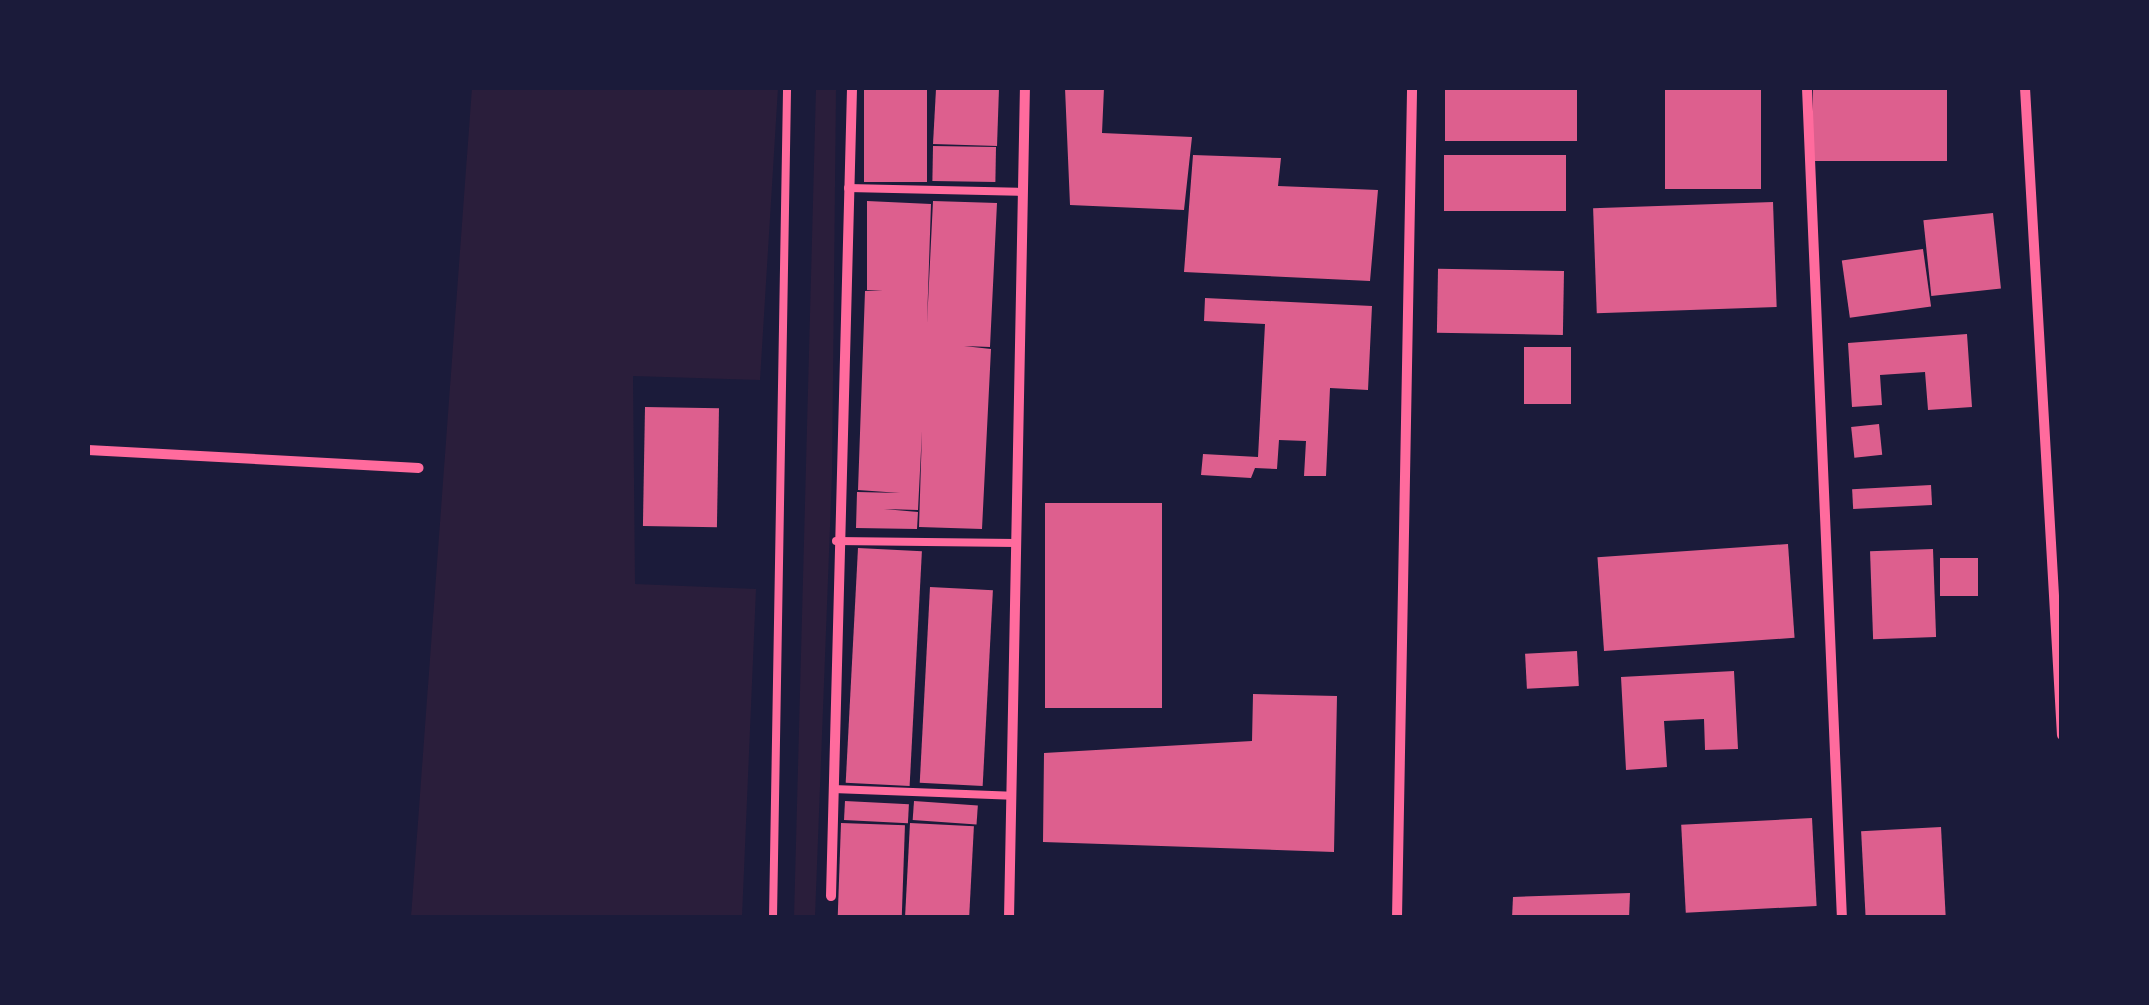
<!DOCTYPE html>
<style>
body{margin:0}
#map{position:relative;width:2149px;height:1005px;overflow:hidden;background:#1b1b3a;font-family:"Open Sans",sans-serif}
div>[style]{position:absolute}
[style*='--x']{left:calc(var(--x)*1px);top:calc(var(--y)*1px);width:calc(var(--w)*1px);rotate:calc(var(--a)*1deg)}
.green>*{inset:0;background:#2a1e3b}
.building>*{inset:0;background:#dd5f8e;transform-origin:0 0}
.service>*{height:8px;margin:-4px;padding:0 4px;transform-origin:4px;border-radius:4px;background:#ff6b9d}
.minor>*{height:10px;margin:-5px;padding:0 5px;transform-origin:5px;border-radius:5px;background:#ff6b9d}
span{translate:-50% -50%;white-space:nowrap;text-align:center;line-height:1.15;-webkit-text-stroke:10px #1b1b3a;paint-order:stroke}
.frame{position:absolute;inset:0;border:90px solid #1b1b3a;pointer-events:none}
</style>
<div id="map">
<div class="green">
<i style="clip-path:polygon(472px 88px,778px 88px,760px 380px,633px 376px,635px 584px,756px 589px,742px 917px,411px 917px)"></i>
<i style="clip-path:polygon(816px 88px,836px 88px,832px 475px,815px 917px,794px 918px)"></i>
</div>
<div class="building">
<i style="left:864px;top:88px;width:63px;height:94px"></i>
<i style="clip-path:polygon(965px 88px,999px 88px,997px 146px,933px 144px,936px 89px)"></i>
<i style="clip-path:polygon(1065px 88px,1104px 88px,1102px 133px,1192px 137px,1184px 210px,1070px 205px)"></i>
<i style="left:1445px;top:88px;width:132px;height:53px"></i>
<i style="left:1665px;top:88px;width:96px;height:101px"></i>
<i style="left:1813px;top:88px;width:134px;height:73px"></i>
<i style="left:933px;top:146px;width:63px;height:35px;rotate:1deg"></i>
<i style="clip-path:polygon(1193px 155px,1281px 158px,1278px 186px,1378px 190px,1370px 281px,1184px 272px)"></i>
<i style="left:1444px;top:155px;width:122px;height:56px"></i>
<i style="clip-path:polygon(867px 201px,931px 204px,927px 323px,933px 201px,997px 203px,990px 347px,964px 346px,991px 349px,982px 529px,919px 527px,922px 431px,918px 510px,884px 509px,918px 512px,917px 529px,856px 528px,857px 492px,900px 493px,858px 490px,865px 291px,883px 290px,867px 290px)"></i>
<i style="left:1773px;top:202px;width:105px;height:180px;rotate:88deg"></i>
<i style="left:1993px;top:213px;width:76px;height:70px;rotate:84deg"></i>
<i style="left:1923px;top:249px;width:58px;height:82px;rotate:82deg"></i>
<i style="left:1564px;top:271px;width:64px;height:126px;rotate:91deg"></i>
<i style="clip-path:polygon(1205px 298px,1372px 306px,1368px 390px,1330px 388px,1326px 476px,1304px 476px,1306px 441px,1279px 440px,1277px 469px,1255px 468px,1251px 478px,1201px 475px,1203px 454px,1258px 457px,1265px 324px,1204px 321px)"></i>
<i style="clip-path:polygon(1967px 334px,1972px 407px,1928px 410px,1925px 372px,1880px 375px,1882px 405px,1852px 407px,1848px 343px)"></i>
<i style="left:1571px;top:347px;width:57px;height:47px;rotate:90deg"></i>
<i style="left:645px;top:407px;width:74px;height:119px;rotate:1deg"></i>
<i style="left:1879px;top:424px;width:31px;height:28px;rotate:84deg"></i>
<i style="left:1931px;top:485px;width:20px;height:79px;rotate:87deg"></i>
<i style="left:1162px;top:503px;width:205px;height:117px;rotate:90deg"></i>
<i style="left:1788px;top:544px;width:94px;height:191px;rotate:86deg"></i>
<i style="left:858px;top:548px;width:64px;height:235px;rotate:3deg"></i>
<i style="left:1933px;top:549px;width:88px;height:63px;rotate:88deg"></i>
<i style="left:1978px;top:558px;width:38px;height:38px;rotate:90deg"></i>
<i style="left:930px;top:587px;width:63px;height:196px;rotate:3deg"></i>
<i style="left:1577px;top:651px;width:35px;height:52px;rotate:87deg"></i>
<i style="clip-path:polygon(1734px 671px,1738px 749px,1705px 750px,1704px 719px,1664px 721px,1667px 767px,1626px 770px,1621px 677px)"></i>
<i style="clip-path:polygon(1253px 694px,1337px 696px,1334px 852px,1043px 842px,1044px 753px,1252px 741px)"></i>
<i style="left:845px;top:801px;width:64px;height:19px;rotate:3deg"></i>
<i style="left:914px;top:801px;width:64px;height:19px;rotate:4deg"></i>
<i style="left:1812px;top:818px;width:88px;height:131px;rotate:87deg"></i>
<i style="left:841px;top:823px;width:64px;height:95px;rotate:2deg"></i>
<i style="left:910px;top:823px;width:64px;height:95px;rotate:3deg"></i>
<i style="left:1941px;top:827px;width:91px;height:80px;rotate:87deg"></i>
<i style="clip-path:polygon(1630px 893px,1629px 918px,1512px 918px,1513px 897px)"></i>
</div>
<div class="service">
<i style="--x:848;--y:188;--w:175;--a:1.3"></i>
<i style="--x:836;--y:541;--w:180;--a:0.6"></i>
<i style="--x:833;--y:789;--w:179;--a:2.2"></i>
<i style="--x:773;--y:918;--w:830;--a:-89.03"></i>
</div>
<div class="minor">
<i style="--x:1807;--y:88;--w:831;--a:87.59"></i>
<i style="--x:2025;--y:88;--w:648;--a:86.73"></i>
<i style="--x:88;--y:450;--w:331;--a:3.1"></i>
<i style="--x:831;--y:896;--w:808;--a:-88.51"></i>
<i style="--x:1009;--y:918;--w:830;--a:-88.9"></i>
<i style="--x:1397;--y:918;--w:830;--a:-88.96"></i>
</div>
<div class="frame"></div>
</div>
